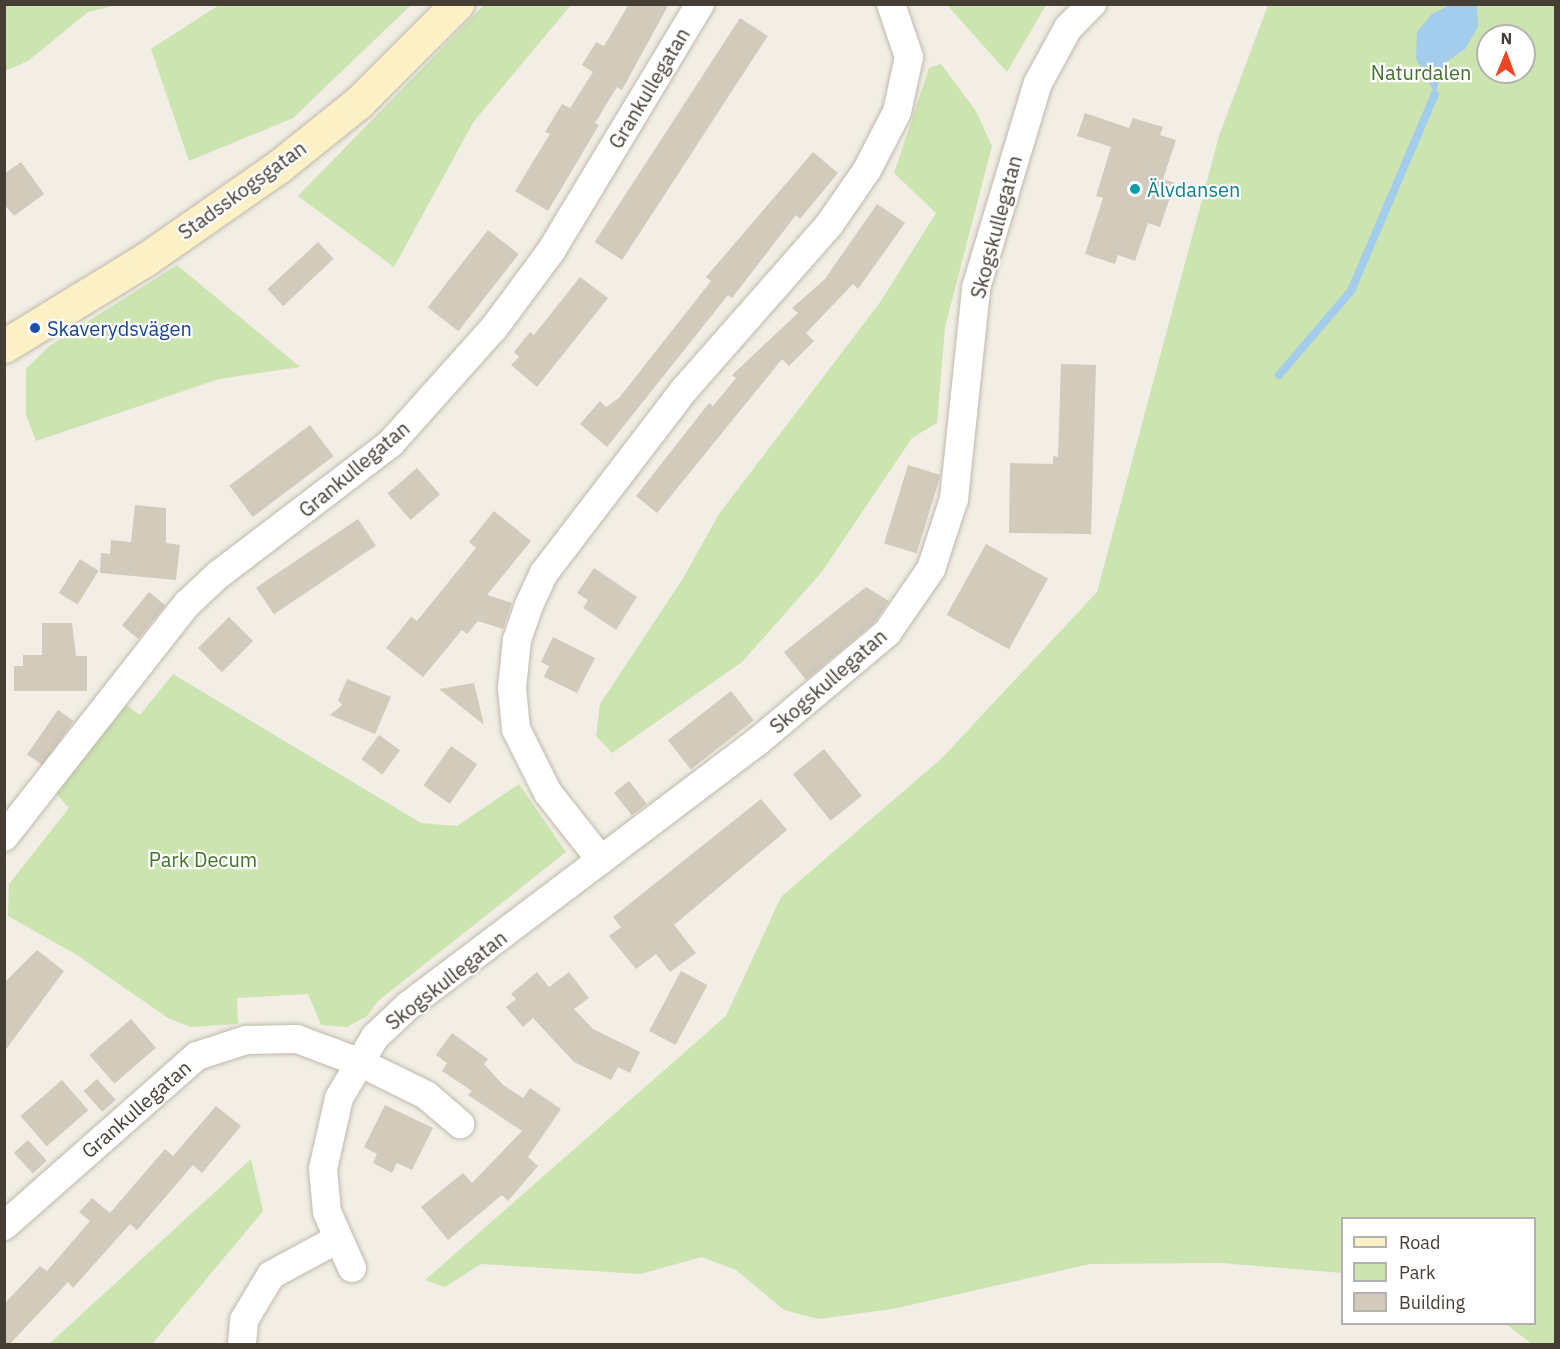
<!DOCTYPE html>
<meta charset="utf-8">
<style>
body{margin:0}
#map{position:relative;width:1560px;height:1349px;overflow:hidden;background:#f2eee5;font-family:"IBM Plex Sans",sans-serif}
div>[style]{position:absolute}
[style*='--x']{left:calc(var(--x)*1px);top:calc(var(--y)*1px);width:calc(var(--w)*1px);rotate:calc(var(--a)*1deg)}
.green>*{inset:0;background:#cbe4b0}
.water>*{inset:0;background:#a4ccec}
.stream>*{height:8px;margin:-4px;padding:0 4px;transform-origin:4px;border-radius:4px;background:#a4ccec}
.building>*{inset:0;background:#d2cabb;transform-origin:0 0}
.roads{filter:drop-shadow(0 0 2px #bfb9ab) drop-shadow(0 0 2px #bfb9ab)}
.street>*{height:28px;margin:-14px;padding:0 14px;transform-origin:14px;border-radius:14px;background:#fff}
.secondary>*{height:33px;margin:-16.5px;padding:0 16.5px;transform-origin:16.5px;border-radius:16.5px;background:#fbf0c6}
.dots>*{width:16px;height:16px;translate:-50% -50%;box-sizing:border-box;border:3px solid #fff;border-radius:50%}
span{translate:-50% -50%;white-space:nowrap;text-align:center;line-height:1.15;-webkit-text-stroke:4.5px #fff;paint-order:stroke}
.park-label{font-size:20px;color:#44722c}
.street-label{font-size:20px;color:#443e35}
.culture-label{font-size:20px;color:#0d838f}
.left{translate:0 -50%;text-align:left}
.transit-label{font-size:20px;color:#164399}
.frame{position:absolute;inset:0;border:6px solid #443e35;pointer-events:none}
.legend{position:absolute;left:1341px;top:1217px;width:195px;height:108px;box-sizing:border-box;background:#fff;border:2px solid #b4b2ae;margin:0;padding:8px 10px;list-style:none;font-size:18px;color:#443e35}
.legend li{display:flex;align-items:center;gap:12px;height:30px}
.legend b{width:30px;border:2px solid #b4b2ae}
.north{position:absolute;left:1476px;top:24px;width:60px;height:60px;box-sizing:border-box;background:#fff;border:2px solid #b4b2ae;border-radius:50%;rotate:1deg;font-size:16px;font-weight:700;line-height:24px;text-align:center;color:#443e35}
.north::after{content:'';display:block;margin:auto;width:21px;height:27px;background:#ee4620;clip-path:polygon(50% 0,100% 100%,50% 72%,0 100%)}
</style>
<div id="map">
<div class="green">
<i style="clip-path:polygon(5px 4px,117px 4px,117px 5px,88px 12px,28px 61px,5px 71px)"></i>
<i style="clip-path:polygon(219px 5px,219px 4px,411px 5px,293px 118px,189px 161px,151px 49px)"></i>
<i style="clip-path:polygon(484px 5px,571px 5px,474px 121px,394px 267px,298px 196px)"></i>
<i style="clip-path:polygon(947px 5px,1046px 5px,1007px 72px)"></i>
<i style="clip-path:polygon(evenodd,1268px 5px,1554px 5px,1555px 1344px,1532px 1344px,1506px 1324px,1534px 1324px,1534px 1218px,1342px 1218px,1342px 1273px,1221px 1263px,1090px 1264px,893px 1309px,818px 1319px,784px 1310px,736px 1270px,702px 1257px,640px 1274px,481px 1264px,445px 1287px,425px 1280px,726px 1016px,781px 897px,942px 758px,1097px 592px,1219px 136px,1268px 5px,1488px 36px,1524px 36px,1524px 72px,1488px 72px,1488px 36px)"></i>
<i style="clip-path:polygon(941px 64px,976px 111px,992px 146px,945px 327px,937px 423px,912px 438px,821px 573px,742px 662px,612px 753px,596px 736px,600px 704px,682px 580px,719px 514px,881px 301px,936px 213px,894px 173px,929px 68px)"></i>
<i style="clip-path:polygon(177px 265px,300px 367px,219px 379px,36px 441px,26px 415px,26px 369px,49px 346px)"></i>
<i style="clip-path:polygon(173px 674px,421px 823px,457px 826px,519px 784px,566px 852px,378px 1001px,367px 1016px,347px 1027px,321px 1025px,308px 994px,237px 998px,238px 1024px,191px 1027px,168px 1018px,77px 955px,8px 916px,9px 884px,69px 808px,55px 792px,126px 705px,140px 715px)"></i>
<i style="clip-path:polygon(251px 1159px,263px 1211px,152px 1344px,49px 1344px)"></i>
</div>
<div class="water">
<i style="clip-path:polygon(1452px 4px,1477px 5px,1478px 27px,1465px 49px,1445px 63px,1435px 94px,1416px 59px,1417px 32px,1432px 14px)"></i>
</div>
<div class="stream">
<i style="--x:1279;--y:375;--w:111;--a:-49.4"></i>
<i style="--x:1351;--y:291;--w:214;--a:-66.9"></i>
</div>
<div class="building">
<i style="clip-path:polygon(629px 4px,669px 4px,622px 90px,617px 87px,595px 123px,599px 125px,548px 211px,515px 191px,550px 134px,545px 132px,562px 104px,570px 108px,593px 72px,582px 65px,596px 42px,604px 46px)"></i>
<i style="left:740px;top:18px;width:33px;height:267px;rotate:33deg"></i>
<i style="clip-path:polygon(1085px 113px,1129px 128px,1133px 118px,1163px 127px,1160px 135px,1176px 140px,1163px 179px,1175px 183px,1160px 227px,1148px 223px,1135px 261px,1118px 255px,1115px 264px,1085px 254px,1103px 198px,1096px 196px,1111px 147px,1077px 136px)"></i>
<i style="clip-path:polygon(813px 152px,838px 173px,800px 219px,796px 215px,732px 298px,728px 295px,607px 447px,580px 424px,600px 401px,606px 407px,619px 398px,711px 281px,706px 277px)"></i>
<i style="clip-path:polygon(21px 162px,44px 194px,14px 216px,4px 204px,4px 174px)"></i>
<i style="clip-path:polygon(877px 204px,905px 223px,858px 289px,853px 284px,806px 333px,814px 341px,789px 366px,782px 359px,657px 513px,636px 496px,709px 403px,713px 406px,736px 378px,732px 375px,798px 313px,792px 308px,825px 279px)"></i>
<i style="left:488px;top:230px;width:39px;height:98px;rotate:38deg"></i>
<i style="left:318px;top:242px;width:23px;height:69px;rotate:47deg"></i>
<i style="clip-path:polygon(580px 277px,608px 298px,537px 387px,511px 365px,519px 357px,514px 352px,530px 332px,534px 335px)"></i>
<i style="clip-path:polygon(1061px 364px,1096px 365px,1091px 534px,1009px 533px,1010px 463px,1053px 464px,1053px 456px,1058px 457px)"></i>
<i style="left:310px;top:425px;width:39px;height:101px;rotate:53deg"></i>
<i style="left:908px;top:465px;width:34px;height:82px;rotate:17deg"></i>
<i style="left:417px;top:468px;width:35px;height:39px;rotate:49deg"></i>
<i style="clip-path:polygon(135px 505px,166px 508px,166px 543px,180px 545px,176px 580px,100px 573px,101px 553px,110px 554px,111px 540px,131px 542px)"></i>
<i style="clip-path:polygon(494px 511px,531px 541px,487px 595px,512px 603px,503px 629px,478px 621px,467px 634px,462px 630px,423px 677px,386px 648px,411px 617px,417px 621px,476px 548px,469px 542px)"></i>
<i style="left:358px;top:519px;width:32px;height:123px;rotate:56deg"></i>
<i style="left:986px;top:544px;width:71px;height:81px;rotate:29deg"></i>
<i style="left:80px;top:559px;width:22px;height:40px;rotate:32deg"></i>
<i style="clip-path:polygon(594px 568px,637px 597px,616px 630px,583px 608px,588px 600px,577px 593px)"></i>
<i style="clip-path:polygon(866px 587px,889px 601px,875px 622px,806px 680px,784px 652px)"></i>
<i style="left:149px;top:592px;width:21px;height:43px;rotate:39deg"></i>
<i style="left:229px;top:617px;width:34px;height:44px;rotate:45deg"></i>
<i style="clip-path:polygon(42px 623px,72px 623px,76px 656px,87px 656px,87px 691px,14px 691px,14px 666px,23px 666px,23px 655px,42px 655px)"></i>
<i style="clip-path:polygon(553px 637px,595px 658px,577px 693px,544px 677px,549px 666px,541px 662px)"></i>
<i style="clip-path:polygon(347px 679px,391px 697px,375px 734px,330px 715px,342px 705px,338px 700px)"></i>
<i style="clip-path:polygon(474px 683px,484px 725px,439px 689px)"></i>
<i style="left:731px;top:691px;width:37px;height:80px;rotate:52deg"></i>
<i style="left:58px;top:710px;width:19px;height:54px;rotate:35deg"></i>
<i style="left:379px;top:735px;width:26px;height:30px;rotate:36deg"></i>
<i style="left:451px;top:746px;width:32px;height:48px;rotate:35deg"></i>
<i style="left:824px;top:749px;width:60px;height:40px;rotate:51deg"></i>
<i style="left:629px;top:781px;width:29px;height:19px;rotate:52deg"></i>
<i style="clip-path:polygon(761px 799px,787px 830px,674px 925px,696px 953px,670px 972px,656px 954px,636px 969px,609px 936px,621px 927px,613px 917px)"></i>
<i style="clip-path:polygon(37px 950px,64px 971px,4px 1052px,4px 983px)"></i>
<i style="left:681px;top:971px;width:30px;height:68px;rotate:28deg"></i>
<i style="clip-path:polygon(537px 972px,549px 987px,569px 972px,589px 998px,574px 1009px,593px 1029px,640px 1052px,630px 1073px,618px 1067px,611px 1080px,574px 1062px,533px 1018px,523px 1027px,506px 1007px,516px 999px,511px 994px)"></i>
<i style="left:131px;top:1019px;width:38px;height:55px;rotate:49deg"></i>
<i style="clip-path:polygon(452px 1033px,488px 1059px,484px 1064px,503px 1085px,523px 1098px,530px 1088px,561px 1109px,528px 1157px,538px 1166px,508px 1201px,502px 1195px,448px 1240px,421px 1207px,463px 1173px,472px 1183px,522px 1131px,468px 1095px,472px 1091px,442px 1071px,447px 1063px,436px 1055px)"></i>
<i style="left:97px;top:1079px;width:28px;height:18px;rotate:48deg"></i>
<i style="left:62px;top:1080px;width:40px;height:55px;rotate:49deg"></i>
<i style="clip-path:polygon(385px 1105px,433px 1128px,412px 1170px,397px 1163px,392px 1173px,373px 1163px,377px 1154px,364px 1147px)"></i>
<i style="clip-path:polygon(216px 1106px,241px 1126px,202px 1173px,193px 1165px,137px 1230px,130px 1224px,73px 1288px,68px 1282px,10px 1344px,4px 1344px,4px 1304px,40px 1266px,47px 1271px,90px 1221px,79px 1212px,92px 1198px,110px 1213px,165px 1149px,173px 1156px)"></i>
<i style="left:28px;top:1140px;width:28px;height:19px;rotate:48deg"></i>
</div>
<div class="roads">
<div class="street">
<i style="--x:4;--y:837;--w:296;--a:-51.9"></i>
<i style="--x:187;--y:604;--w:42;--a:-43.1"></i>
<i style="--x:218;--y:575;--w:218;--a:-37.3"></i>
<i style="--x:391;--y:443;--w:154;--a:-48.2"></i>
<i style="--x:494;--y:328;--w:96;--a:-53.5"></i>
<i style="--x:551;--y:251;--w:288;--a:-58.9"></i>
<i style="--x:601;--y:860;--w:85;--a:-128.3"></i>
<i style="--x:548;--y:793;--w:72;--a:-116.6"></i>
<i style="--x:516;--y:729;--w:41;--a:-95.6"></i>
<i style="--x:512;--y:688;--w:48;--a:-84.1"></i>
<i style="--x:517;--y:640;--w:37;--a:-71"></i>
<i style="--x:529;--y:605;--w:35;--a:-65"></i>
<i style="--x:544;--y:573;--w:230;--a:-52.6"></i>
<i style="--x:684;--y:390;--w:220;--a:-48.7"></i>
<i style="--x:829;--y:225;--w:67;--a:-55.4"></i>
<i style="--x:867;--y:170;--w:65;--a:-62.7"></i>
<i style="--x:897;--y:112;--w:56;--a:-77.7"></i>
<i style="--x:909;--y:57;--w:56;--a:-108.8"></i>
<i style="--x:4;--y:1226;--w:257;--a:-41.4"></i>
<i style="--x:197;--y:1056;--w:52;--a:-18.1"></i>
<i style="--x:246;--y:1040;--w:51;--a:-1.1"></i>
<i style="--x:297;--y:1039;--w:66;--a:20.4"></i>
<i style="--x:359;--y:1062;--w:75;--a:26.2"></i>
<i style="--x:426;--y:1095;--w:45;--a:40.5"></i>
<i style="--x:352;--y:1268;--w:61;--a:-114.1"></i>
<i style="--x:327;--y:1212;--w:43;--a:-95.3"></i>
<i style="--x:323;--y:1169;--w:73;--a:-77.3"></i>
<i style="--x:339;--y:1098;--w:71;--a:-59.5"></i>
<i style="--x:375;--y:1037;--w:47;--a:-43.3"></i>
<i style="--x:409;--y:1005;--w:436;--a:-37.1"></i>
<i style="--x:757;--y:742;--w:170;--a:-40"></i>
<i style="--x:887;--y:633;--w:78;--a:-55.5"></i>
<i style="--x:931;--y:569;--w:74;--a:-71.8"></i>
<i style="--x:954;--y:499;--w:212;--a:-84"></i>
<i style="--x:976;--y:288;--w:214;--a:-73.2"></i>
<i style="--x:1038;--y:83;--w:63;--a:-61.4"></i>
<i style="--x:1068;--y:28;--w:34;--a:-45"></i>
<i style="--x:242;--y:1344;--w:24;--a:-85"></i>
<i style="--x:244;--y:1320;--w:52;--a:-59"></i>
<i style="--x:271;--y:1275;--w:74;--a:-28.3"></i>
</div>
<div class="secondary">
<i style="--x:4;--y:346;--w:167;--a:-31.5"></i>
<i style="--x:146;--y:259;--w:161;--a:-34.9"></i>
<i style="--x:278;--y:167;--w:104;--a:-38.7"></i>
<i style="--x:359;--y:102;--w:139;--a:-45"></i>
</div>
</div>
<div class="dots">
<i style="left:1135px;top:189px;background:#0f9aa8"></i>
<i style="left:35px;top:328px;background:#1a4fb4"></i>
</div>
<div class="park-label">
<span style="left:1421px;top:72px">Naturdalen</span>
<span style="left:203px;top:859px">Park Decum</span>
</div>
<div class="street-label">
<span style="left:649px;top:88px;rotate:-59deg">Grankullegatan</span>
<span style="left:242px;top:190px;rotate:-36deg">Stadsskogsgatan</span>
<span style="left:996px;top:227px;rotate:-75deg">Skogskullegatan</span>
<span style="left:354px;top:469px;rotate:-40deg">Grankullegatan</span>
<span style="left:828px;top:681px;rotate:-41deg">Skogskullegatan</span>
<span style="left:446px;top:980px;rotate:-38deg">Skogskullegatan</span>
<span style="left:136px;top:1109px;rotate:-41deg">Grankullegatan</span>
</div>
<div class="culture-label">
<span class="left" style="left:1147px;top:189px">Älvdansen</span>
</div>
<div class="transit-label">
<span class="left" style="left:47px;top:328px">Skaverydsvägen</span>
</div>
<div class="frame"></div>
<ul class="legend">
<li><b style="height:8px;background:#fbf0c6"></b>Road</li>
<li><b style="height:16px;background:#cbe4b0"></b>Park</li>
<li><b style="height:16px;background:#d2cabb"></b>Building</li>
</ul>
<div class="north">N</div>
</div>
